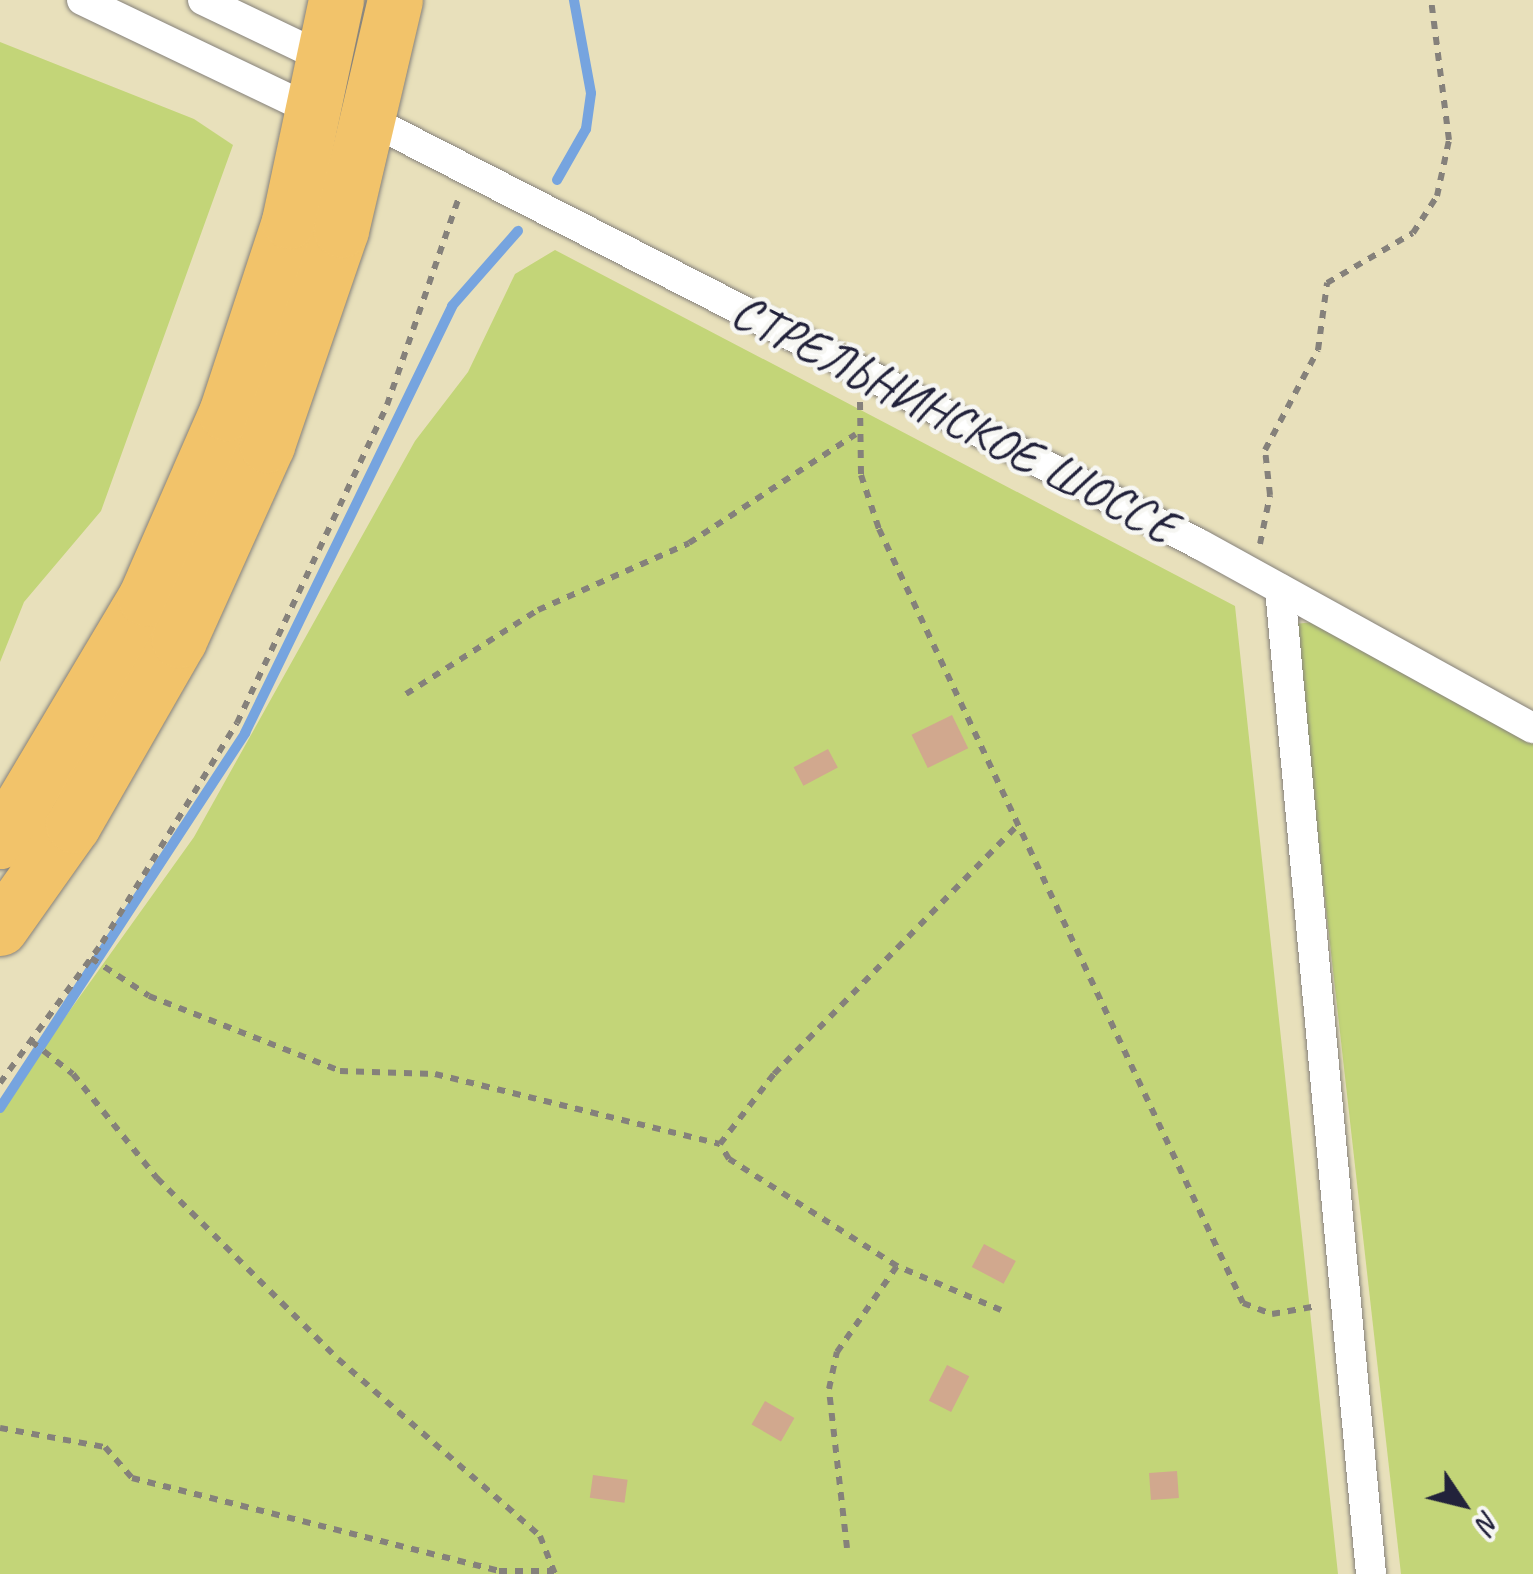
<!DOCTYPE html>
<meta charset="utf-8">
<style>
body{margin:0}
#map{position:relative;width:1533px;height:1574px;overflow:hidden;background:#e8e0bb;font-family:Caveat,sans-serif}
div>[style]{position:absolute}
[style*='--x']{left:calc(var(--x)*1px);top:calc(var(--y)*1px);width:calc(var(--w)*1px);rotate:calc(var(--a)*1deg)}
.green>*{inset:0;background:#c3d578}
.stream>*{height:10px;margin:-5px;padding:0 5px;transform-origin:5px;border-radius:5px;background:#76a4df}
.building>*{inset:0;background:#d1a88e;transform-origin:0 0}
.path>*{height:6px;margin-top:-3px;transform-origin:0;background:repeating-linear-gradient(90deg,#85817b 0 8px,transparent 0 16px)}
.roads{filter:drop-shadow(0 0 2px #85817b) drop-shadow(0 0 2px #85817b)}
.street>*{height:30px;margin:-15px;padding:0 15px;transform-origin:15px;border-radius:15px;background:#fff}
.highway>*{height:55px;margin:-27.5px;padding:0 27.5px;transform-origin:27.5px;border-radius:27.5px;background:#f2c36a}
span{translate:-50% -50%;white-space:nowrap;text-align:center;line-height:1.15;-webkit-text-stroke:9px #f6f6f2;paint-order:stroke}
.street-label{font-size:50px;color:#22223b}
.north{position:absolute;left:1413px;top:1454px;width:100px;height:100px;-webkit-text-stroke:8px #f6f6f2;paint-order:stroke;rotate:125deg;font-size:28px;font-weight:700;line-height:40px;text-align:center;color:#22223b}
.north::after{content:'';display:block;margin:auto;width:35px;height:45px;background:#22223b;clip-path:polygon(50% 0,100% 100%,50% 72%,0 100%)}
</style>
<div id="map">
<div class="green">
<i style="clip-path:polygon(0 42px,194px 119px,233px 145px,101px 511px,24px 602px,0 662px)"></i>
<i style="clip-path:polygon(555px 250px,1235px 606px,1338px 1574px,0 1574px,0 1108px,194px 837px,415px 441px,468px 372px,515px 274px)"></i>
<i style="clip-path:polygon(1315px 622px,1533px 744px,1533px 1574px,1401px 1574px,1294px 624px)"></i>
</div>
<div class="stream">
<i style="--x:557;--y:180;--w:59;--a:-60.4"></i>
<i style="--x:586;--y:129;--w:36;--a:-82"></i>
<i style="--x:591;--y:93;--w:95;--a:-100.4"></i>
<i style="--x:0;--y:1108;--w:448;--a:-56.8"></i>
<i style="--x:245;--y:733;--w:475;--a:-64.1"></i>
<i style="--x:452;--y:306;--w:100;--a:-48.7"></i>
</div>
<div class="building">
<i style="left:952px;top:715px;width:37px;height:45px;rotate:64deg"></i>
<i style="left:828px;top:749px;width:21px;height:39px;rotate:62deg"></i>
<i style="left:984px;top:1244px;width:36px;height:26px;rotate:28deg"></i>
<i style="left:947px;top:1365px;width:25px;height:40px;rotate:27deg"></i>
<i style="left:765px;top:1401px;width:34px;height:27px;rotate:30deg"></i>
<i style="left:1177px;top:1471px;width:27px;height:28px;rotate:86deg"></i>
<i style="left:593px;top:1475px;width:35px;height:23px;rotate:8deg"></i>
</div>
<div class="path">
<i style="--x:860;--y:402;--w:73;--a:89.2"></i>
<i style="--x:861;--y:475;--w:57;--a:71.6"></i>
<i style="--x:879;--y:529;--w:855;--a:64.81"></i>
<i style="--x:1243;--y:1303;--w:31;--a:21"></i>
<i style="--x:1272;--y:1314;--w:46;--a:-10.1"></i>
<i style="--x:1260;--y:544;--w:50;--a:-78.5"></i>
<i style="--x:1270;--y:495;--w:45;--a:-96.3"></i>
<i style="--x:1265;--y:450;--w:113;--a:-62.1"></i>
<i style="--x:1318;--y:350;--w:68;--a:-82.3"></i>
<i style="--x:1327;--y:283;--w:99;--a:-30.2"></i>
<i style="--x:1413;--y:233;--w:44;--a:-57"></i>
<i style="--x:1437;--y:196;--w:57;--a:-77.9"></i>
<i style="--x:1449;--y:140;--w:141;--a:-97.3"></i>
<i style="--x:406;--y:694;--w:156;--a:-32.5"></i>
<i style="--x:538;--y:610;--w:165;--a:-23.9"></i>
<i style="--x:689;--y:543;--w:199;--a:-33.1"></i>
<i style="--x:91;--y:958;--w:69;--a:33.2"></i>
<i style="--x:149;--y:996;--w:205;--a:21.4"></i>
<i style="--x:340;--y:1071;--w:95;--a:1.8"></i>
<i style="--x:435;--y:1074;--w:293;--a:13.8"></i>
<i style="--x:31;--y:1041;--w:53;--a:38.2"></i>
<i style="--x:73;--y:1074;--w:134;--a:51.1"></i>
<i style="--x:157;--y:1178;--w:256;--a:45"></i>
<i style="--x:338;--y:1359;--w:269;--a:41.2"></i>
<i style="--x:540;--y:1536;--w:41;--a:68.5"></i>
<i style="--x:0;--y:1083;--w:173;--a:-53.9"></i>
<i style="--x:102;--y:943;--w:258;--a:-58.5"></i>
<i style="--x:237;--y:723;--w:352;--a:-64.7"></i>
<i style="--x:387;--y:405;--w:220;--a:-70.9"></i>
<i style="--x:1001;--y:1310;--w:113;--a:-157.1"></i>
<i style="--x:897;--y:1266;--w:199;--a:-147.5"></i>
<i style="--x:729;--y:1159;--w:17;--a:-121"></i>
<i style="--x:720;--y:1144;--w:88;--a:-52.4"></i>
<i style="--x:774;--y:1074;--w:350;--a:-45.6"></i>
<i style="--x:0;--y:1428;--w:107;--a:10.3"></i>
<i style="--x:105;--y:1447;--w:41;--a:48.9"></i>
<i style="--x:132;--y:1478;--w:379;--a:14.2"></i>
<i style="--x:499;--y:1571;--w:54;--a:0"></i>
<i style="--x:847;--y:1548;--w:160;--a:-96.5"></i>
<i style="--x:829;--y:1389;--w:38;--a:-78"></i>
<i style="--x:837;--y:1352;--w:105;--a:-55.1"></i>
</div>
<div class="roads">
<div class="street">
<i style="--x:82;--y:0;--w:257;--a:25.6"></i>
<i style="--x:203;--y:0;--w:136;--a:25.6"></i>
<i style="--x:370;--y:120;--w:933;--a:27.09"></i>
<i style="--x:1201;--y:545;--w:379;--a:28.9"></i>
<i style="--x:1280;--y:589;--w:989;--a:84.72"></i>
</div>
<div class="highway">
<i style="--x:0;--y:841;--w:283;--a:-59.2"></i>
<i style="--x:145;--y:598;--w:202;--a:-66.4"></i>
<i style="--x:226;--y:413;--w:202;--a:-71.8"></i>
<i style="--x:289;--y:221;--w:226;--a:-78"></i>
<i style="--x:0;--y:928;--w:126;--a:-54.7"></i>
<i style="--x:73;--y:825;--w:213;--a:-60.2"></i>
<i style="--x:179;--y:640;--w:214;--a:-65.7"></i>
<i style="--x:267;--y:445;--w:227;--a:-71"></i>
<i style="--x:341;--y:230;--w:236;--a:-76.8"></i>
</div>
</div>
<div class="street-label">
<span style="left:954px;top:419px;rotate:27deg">СТРЕЛЬНИНСКОЕ ШОССЕ</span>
</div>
<div class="north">N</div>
</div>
